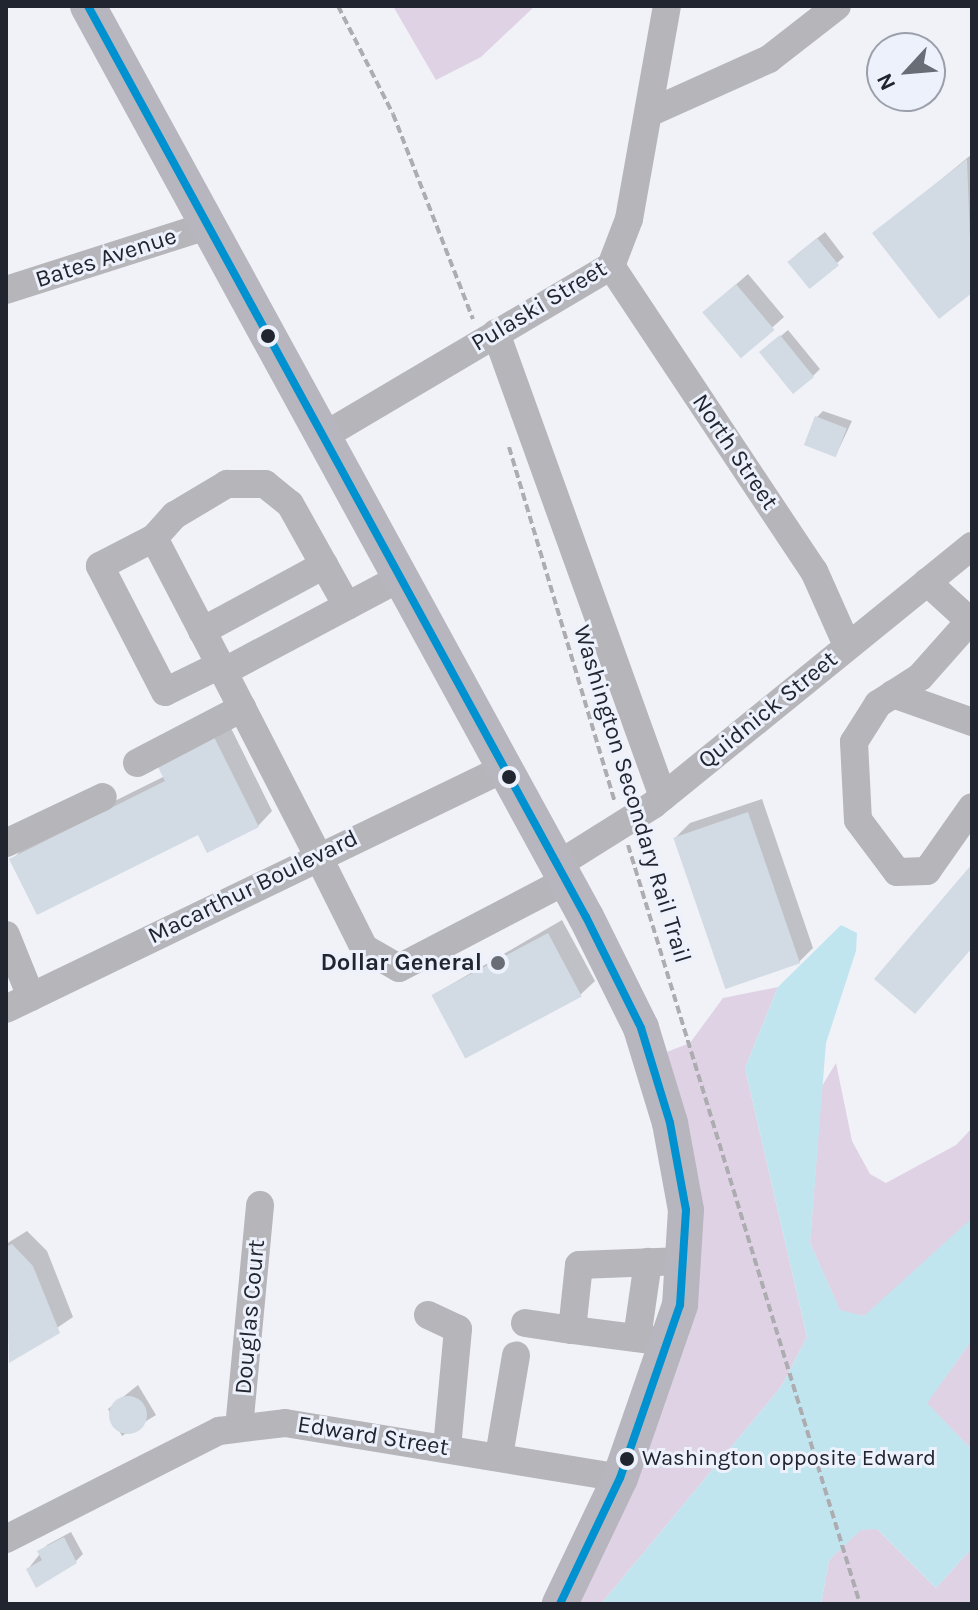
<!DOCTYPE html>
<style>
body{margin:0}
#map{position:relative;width:978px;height:1610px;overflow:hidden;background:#f0f2f8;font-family:Karla,sans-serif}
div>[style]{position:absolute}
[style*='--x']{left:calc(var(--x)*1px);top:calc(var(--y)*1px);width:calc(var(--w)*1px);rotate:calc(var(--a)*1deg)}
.green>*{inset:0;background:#dfd2e4}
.water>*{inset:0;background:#c0e5ee}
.shadow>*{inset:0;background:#0003}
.building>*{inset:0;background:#d2dae3;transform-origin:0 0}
.round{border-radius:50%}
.path>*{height:4px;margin-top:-2px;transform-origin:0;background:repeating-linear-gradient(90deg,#adadb1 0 8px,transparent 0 12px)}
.minor>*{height:28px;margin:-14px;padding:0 14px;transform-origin:14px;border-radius:14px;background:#b5b5ba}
.major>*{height:36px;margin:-18px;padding:0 18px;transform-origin:18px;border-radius:18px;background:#b7b6be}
.bus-1>*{height:8px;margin:-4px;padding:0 4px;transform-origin:4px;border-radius:4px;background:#0092d0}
.dots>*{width:22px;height:22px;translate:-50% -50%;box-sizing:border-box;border:4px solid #edf1fc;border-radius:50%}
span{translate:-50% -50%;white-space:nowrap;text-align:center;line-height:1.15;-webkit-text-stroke:6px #edf1fc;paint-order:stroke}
.bus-label{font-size:22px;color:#21252f}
.left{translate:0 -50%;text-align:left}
.street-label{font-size:24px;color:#21252f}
.poi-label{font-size:24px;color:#21252f;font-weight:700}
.right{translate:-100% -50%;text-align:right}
.frame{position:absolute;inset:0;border:8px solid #21252f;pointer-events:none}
.north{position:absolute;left:866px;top:32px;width:80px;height:80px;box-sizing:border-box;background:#edf1fc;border:2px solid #9b9faa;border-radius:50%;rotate:244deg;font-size:22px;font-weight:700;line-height:32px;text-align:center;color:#21252f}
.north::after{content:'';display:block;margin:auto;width:28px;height:36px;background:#696d75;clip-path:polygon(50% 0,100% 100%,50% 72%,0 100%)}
</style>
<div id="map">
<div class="green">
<i style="clip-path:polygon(393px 6px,535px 6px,481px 57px,436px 80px)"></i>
<i style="clip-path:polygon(778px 987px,745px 1068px,807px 1337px,781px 1387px,601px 1604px,557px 1604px,683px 1261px,651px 1058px,690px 1043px,723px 998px)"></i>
<i style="clip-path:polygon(836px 1063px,852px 1141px,870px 1174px,886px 1183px,956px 1145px,972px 1128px,972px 1218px,964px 1233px,864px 1316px,840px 1311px,810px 1243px,822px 1086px)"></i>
<i style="clip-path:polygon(972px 1340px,972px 1450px,926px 1403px)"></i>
<i style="clip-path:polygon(876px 1528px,936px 1588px,972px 1548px,972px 1604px,821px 1604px,829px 1560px,860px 1530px)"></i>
</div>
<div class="water">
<i style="clip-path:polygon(841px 925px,857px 933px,856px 951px,826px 1043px,810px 1243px,840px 1310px,864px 1316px,972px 1218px,972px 1340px,927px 1403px,972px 1450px,972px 1548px,936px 1588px,877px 1529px,861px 1530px,829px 1560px,821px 1604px,601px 1604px,781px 1387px,807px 1337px,745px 1068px,778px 987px)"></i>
</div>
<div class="shadow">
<i style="clip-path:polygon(972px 154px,972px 291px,940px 316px,875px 234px)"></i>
<i style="clip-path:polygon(825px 232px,844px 257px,837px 263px,796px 255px)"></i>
<i style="clip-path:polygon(748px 274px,784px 317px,741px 355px,716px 302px)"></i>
<i style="clip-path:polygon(788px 330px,820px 369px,813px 376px,769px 346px)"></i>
<i style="clip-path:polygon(823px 411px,852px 421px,836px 455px,816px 418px)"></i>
<i style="clip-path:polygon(228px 722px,272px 811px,258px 826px,12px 860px,26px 845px,165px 776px)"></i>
<i style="clip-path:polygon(762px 799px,813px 948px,798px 963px,675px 838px,690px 823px)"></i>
<i style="clip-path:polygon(562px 920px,595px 981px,580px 995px,433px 995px)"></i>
<i style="clip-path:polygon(27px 1231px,47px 1251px,73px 1317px,10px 1360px,6px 1244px)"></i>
<i style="clip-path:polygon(138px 1385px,156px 1415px,122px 1436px,108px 1409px)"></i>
<i style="clip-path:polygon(71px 1532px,83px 1554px,76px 1561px,28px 1569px,47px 1545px)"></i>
</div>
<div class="building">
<i style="clip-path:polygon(967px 159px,972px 293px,939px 319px,872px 233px)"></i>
<i style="left:817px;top:238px;width:35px;height:38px;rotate:51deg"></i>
<i style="left:736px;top:284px;width:60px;height:44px;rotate:50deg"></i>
<i style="left:780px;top:335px;width:54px;height:27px;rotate:51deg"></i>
<i style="left:815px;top:416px;width:34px;height:31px;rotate:21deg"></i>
<i style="clip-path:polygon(213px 735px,259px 827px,207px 853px,198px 835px,37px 915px,9px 859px,165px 781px,156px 763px)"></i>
<i style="left:748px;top:812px;width:160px;height:79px;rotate:71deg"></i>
<i style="clip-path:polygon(972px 864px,972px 948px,915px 1014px,874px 979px)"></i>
<i style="left:548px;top:933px;width:72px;height:132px;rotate:62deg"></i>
<i style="clip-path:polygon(12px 1244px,33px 1266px,60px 1333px,9px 1363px,6px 1247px)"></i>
<i class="round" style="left:109px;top:1396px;width:38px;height:38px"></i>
<i style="clip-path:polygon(64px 1537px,77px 1563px,36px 1588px,26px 1569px,42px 1560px,37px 1551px)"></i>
</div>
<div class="path">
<i style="--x:338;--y:6;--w:121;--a:63"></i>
<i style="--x:393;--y:114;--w:220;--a:68.7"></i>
<i style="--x:509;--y:447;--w:371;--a:73.4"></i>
<i style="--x:628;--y:845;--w:794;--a:73"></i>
</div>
<div class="minor">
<i style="--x:649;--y:113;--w:132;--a:-24.2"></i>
<i style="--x:769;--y:59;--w:86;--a:-37.9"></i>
<i style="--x:611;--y:266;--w:366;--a:56.4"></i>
<i style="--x:814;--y:571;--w:81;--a:66"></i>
<i style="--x:6;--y:290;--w:210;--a:-17.7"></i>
<i style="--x:496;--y:333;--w:493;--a:70.2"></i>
<i style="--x:322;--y:437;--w:336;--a:-30.6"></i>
<i style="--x:611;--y:266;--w:50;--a:-69"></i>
<i style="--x:629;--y:219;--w:216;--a:-79.9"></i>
<i style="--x:154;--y:538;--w:31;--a:-48"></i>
<i style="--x:175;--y:515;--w:61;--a:-30.8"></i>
<i style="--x:227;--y:484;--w:38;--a:0"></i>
<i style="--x:265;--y:484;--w:32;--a:39"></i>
<i style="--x:290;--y:504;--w:117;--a:60.8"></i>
<i style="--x:927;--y:582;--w:61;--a:42.3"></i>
<i style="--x:968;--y:623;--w:72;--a:131.6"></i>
<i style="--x:920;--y:677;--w:50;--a:147.3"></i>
<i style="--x:878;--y:704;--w:45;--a:122.3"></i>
<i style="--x:854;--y:742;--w:78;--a:87.1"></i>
<i style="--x:858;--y:820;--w:65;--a:53.1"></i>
<i style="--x:897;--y:872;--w:30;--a:-2"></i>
<i style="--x:927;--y:871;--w:78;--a:-54.9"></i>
<i style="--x:202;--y:631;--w:139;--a:-28.4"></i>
<i style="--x:220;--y:665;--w:61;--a:153.9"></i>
<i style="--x:165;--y:692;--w:142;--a:-117.3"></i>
<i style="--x:100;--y:566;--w:61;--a:-27.4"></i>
<i style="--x:154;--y:538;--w:143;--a:62.5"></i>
<i style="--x:220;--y:665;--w:212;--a:62.8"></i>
<i style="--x:317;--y:854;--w:105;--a:63.4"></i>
<i style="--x:364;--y:948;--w:40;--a:29.7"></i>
<i style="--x:399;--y:968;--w:190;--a:-27.6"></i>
<i style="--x:223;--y:672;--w:200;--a:-28"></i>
<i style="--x:893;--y:694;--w:84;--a:19.5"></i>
<i style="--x:137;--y:763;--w:119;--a:-27.6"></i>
<i style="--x:6;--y:843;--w:107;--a:-25.4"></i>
<i style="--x:559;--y:864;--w:111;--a:-32.1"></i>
<i style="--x:653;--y:805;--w:411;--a:-39.1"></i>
<i style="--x:6;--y:935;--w:67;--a:68"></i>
<i style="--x:6;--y:1009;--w:552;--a:-25.78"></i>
<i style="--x:428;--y:1315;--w:33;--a:25"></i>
<i style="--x:458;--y:1329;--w:119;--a:95.3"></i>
<i style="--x:525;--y:1323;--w:48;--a:8.5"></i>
<i style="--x:637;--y:1338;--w:77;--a:-81.8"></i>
<i style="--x:667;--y:1342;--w:96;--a:-172.8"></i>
<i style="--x:572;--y:1330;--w:65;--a:-83.9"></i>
<i style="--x:579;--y:1265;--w:104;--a:-2.2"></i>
<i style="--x:239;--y:1428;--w:224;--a:-84.6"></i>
<i style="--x:499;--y:1456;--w:102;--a:-80.4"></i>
<i style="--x:6;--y:1539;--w:239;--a:-26.9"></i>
<i style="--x:219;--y:1431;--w:66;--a:-6.9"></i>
<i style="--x:285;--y:1423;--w:339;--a:9.3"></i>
</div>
<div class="major">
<i style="--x:88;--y:6;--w:1038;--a:61.34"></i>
<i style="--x:586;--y:917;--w:124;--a:63.6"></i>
<i style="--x:641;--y:1028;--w:99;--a:73"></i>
<i style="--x:670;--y:1123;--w:88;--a:79.6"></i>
<i style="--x:686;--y:1210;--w:95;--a:93.6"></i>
<i style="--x:680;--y:1305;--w:183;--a:109.1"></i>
<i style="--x:620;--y:1478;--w:140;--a:115.5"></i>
</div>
<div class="bus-1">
<i style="--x:88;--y:6;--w:1038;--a:61.34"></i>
<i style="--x:586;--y:917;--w:124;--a:63.6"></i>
<i style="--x:641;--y:1028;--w:99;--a:73"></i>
<i style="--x:670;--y:1123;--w:88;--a:79.6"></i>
<i style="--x:686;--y:1210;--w:95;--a:93.6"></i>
<i style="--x:680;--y:1305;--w:183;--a:109.1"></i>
<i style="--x:620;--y:1478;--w:140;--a:115.5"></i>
</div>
<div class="dots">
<i style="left:268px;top:336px;background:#21252f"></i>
<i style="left:509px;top:777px;background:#21252f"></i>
<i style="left:498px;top:963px;background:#696d75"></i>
<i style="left:627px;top:1459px;background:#21252f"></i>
</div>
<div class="bus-label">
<span class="left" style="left:642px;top:1459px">Washington opposite Edward</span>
</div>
<div class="street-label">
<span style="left:106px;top:258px;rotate:-18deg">Bates Avenue</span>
<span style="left:539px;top:306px;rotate:-31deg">Pulaski Street</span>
<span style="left:735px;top:452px;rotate:56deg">North Street</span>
<span style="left:768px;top:710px;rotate:-39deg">Quidnick Street</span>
<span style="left:632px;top:794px;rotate:73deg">Washington Secondary Rail Trail</span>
<span style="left:253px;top:887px;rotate:-26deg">Macarthur Boulevard</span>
<span style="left:250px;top:1317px;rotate:-85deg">Douglas Court</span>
<span style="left:373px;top:1436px;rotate:9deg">Edward Street</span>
</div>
<div class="poi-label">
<span class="right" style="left:482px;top:963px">Dollar General</span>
</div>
<div class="frame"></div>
<div class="north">N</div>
</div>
